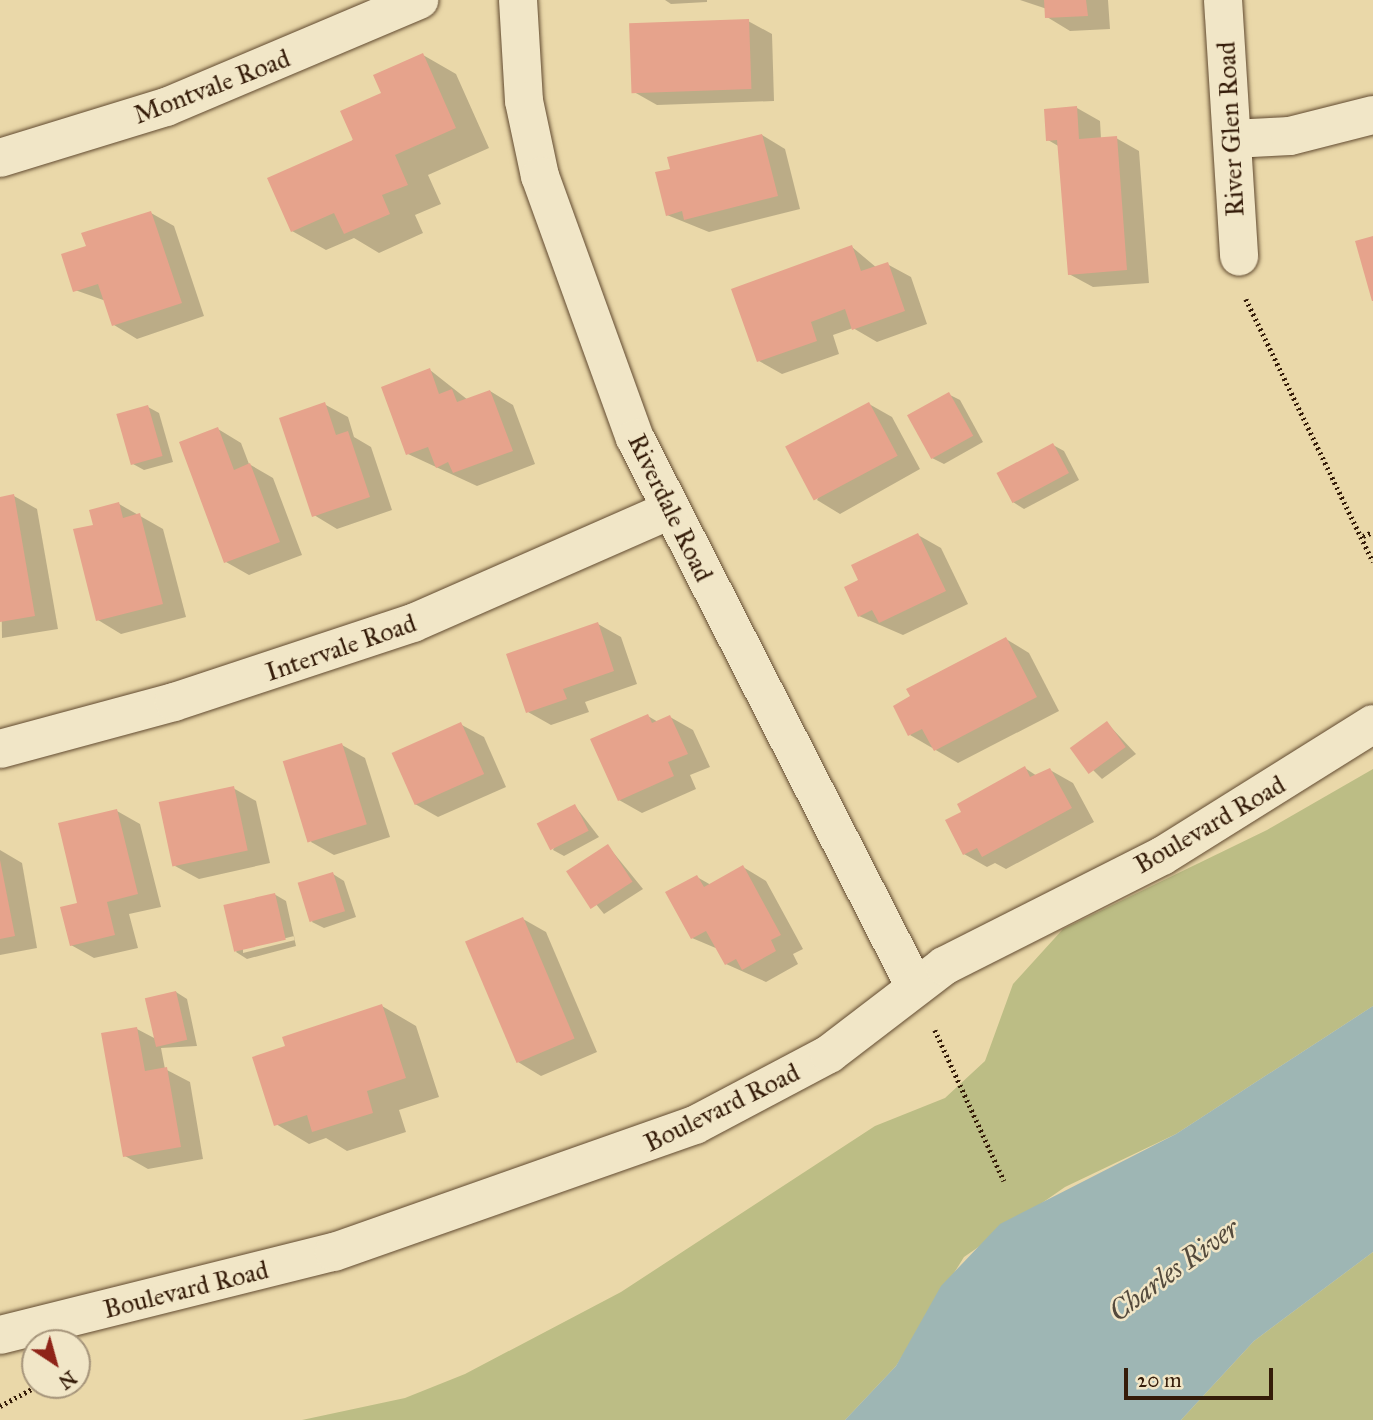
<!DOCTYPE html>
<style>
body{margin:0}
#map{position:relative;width:1373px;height:1420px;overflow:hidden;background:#ead8a9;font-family:"IM FELL Great Primer",serif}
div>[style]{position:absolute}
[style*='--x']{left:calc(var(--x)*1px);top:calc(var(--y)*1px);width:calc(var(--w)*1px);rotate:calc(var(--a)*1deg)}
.green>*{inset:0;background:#bcbd85}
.water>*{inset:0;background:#9eb6b4}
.shadow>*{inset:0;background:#0003}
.building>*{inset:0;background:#e6a38c;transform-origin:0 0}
.path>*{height:4.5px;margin-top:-2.25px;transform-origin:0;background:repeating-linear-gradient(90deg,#351c09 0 2px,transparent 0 5.5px)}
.roads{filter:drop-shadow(0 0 2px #624b31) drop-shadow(0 0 2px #624b31)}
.street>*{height:38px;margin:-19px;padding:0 19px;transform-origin:19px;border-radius:19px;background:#f1e6c7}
span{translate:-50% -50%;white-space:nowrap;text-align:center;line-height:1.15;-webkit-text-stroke:5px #f1e6c7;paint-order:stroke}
.street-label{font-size:26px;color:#351c09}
.water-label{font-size:28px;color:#544a3c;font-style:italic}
.north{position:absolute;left:21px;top:1329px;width:70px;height:70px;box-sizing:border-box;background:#f1e6c7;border:2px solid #a6957b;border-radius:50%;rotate:144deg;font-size:19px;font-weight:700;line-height:28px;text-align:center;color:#351c09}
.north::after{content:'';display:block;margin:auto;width:24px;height:32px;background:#8f2418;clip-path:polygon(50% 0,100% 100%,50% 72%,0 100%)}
.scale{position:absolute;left:1124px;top:1368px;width:149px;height:32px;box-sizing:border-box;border:4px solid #351c09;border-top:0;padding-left:9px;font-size:21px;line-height:24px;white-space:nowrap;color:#351c09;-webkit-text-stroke:5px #f1e6c7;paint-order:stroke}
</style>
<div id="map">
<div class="green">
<i style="clip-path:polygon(1373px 769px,1373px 1006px,1176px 1134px,1065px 1187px,964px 1257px,896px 1366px,845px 1420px,302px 1420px,405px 1398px,465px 1374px,621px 1292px,875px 1126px,945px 1098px,985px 1061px,1013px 984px,1063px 929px,1267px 830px)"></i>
<i style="clip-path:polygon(1373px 1252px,1373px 1420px,1181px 1420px,1254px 1341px)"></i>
</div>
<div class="water">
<i style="clip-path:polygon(1373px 1006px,1373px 1252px,1254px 1341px,1181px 1420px,845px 1420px,896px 1366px,941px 1286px,1000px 1224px,1176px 1134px)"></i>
</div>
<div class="shadow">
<i style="clip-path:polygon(665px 0,707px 0,707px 2px,671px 4px)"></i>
<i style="clip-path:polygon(1020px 0,1108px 0,1110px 29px,1070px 31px,1047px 17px,1047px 9px)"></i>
<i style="clip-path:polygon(748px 21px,772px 34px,774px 101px,657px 105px,634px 92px)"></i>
<i style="clip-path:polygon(423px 55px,456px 74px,489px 148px,428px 175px,441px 204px,415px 215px,423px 233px,379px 253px,354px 238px,326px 250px,292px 231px,383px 94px)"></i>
<i style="clip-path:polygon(1077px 108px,1100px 121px,1101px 139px,1116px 138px,1139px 151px,1149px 283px,1093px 287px,1069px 274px,1060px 147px,1048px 140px)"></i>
<i style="clip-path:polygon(762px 135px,785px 149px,800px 209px,709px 232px,667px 215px,673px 170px)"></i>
<i style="clip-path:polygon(151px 213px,174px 226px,204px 316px,137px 339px,114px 325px,106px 301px,75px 290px,88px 247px)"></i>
<i style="clip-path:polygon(852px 247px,877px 268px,887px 264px,911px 277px,927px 324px,877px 342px,853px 328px,833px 335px,839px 354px,782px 374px,759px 361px)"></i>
<i style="clip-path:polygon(430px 370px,468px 400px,490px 391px,513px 405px,535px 464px,477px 486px,408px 454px)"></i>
<i style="clip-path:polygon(948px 394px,960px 400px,983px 442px,944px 464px,932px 458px)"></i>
<i style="clip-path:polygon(324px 404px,348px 417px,354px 437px,371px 447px,392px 510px,337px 529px,314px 515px)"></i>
<i style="clip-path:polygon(869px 404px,892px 417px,920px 469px,840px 514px,817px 500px)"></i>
<i style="clip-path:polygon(148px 407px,159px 413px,173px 462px,144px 470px,133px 464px)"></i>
<i style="clip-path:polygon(218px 429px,241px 443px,249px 464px,273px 478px,302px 555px,249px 575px,226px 562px)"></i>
<i style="clip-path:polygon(1053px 445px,1064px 451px,1079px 480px,1024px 509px,1013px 502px)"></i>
<i style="clip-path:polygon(14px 496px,37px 509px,58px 629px,2px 638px,0 498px)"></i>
<i style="clip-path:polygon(119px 504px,163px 529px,186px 617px,121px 634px,98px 620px,95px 527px)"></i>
<i style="clip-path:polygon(918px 535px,941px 548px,968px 604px,903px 635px,859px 616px,861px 581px)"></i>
<i style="clip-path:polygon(598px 624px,621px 637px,637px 684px,585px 702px,589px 712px,551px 725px,528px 712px)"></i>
<i style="clip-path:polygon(1006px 639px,1029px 653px,1059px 711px,958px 763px,910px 735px)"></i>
<i style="clip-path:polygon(648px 716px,658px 722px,670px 717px,693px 730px,710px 767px,690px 775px,696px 789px,642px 813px,619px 800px)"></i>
<i style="clip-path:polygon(1107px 723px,1136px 754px,1102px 779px,1072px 749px)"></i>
<i style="clip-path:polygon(460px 724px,484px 737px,506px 787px,438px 817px,415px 804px)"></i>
<i style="clip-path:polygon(342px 745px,365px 758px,390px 837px,334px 855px,311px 842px)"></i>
<i style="clip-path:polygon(1025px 768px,1037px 776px,1050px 770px,1073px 783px,1094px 822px,1006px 869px,995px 863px,987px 867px,964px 854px,963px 812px)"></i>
<i style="clip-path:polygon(233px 788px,256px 801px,270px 863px,199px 879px,175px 866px)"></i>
<i style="clip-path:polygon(575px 806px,599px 837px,564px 856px,553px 850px)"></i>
<i style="clip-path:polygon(117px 811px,140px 824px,161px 907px,129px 914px,138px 948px,94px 958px,71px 945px,80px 904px)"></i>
<i style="clip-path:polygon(608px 846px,643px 889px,604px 914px,569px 871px)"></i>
<i style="clip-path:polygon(0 850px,22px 863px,37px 948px,0 955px)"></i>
<i style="clip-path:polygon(743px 867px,766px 881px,803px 949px,793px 954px,798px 964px,766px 982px,726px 964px,718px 949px,692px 938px,697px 877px,711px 885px)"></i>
<i style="clip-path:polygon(333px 874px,344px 881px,356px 917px,324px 928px,312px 922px)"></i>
<i style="clip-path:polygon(evenodd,274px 894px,286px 901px,296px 946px,247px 959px,236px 952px,274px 894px,294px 936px,295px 940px,243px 953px,243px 949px,294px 936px)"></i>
<i style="clip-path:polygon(523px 919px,546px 932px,597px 1052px,541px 1076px,518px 1062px)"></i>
<i style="clip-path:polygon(176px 992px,187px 999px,197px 1046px,161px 1048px,165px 1069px,190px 1082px,203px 1159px,148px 1169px,125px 1156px,137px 1029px,156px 1039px)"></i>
<i style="clip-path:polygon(382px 1006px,416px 1026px,439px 1097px,399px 1110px,406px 1132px,347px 1151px,326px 1138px,309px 1144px,276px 1124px,287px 1048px)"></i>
</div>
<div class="building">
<i style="clip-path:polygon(1044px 0,1086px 0,1088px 16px,1045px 18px)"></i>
<i style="left:749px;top:19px;width:70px;height:120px;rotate:88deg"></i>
<i style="clip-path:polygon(423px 53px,456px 128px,395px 155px,408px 185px,382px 195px,390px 214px,344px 234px,334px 213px,291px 232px,267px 178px,353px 140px,340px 111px,381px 93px,373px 75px)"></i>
<i style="clip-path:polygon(1077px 106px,1079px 139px,1117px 136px,1127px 270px,1068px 275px,1057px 140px,1046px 141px,1044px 109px)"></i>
<i style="clip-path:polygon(762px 134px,778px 196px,684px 220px,682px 211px,666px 216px,655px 172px,670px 169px,667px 157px)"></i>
<i style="clip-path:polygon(151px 211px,182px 303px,112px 326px,98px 284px,73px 292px,61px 254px,86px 246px,81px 233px)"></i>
<i style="clip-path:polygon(1373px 236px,1373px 301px,1372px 301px,1355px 241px)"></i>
<i style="clip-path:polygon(852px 245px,861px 271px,888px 262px,905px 311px,852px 330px,845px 309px,811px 322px,817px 341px,757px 362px,731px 289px)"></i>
<i style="clip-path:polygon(430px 368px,439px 394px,452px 389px,457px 402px,490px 390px,513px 451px,453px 473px,448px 462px,436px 468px,428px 447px,406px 455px,381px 387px)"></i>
<i style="left:949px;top:392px;width:50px;height:48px;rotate:61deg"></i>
<i style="clip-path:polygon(325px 402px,336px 435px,348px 431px,370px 497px,312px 517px,279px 418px)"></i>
<i style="left:869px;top:402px;width:61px;height:95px;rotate:62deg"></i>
<i style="left:148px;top:405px;width:53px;height:33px;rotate:74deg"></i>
<i style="clip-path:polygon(218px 427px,234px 470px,250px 463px,280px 542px,224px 563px,179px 442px)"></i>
<i style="left:1053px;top:443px;width:34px;height:64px;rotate:62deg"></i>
<i style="clip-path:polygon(14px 494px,35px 616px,0 622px,0 497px)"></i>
<i style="clip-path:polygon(119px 502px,123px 518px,140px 513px,163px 604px,96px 621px,73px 529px,93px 525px,89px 510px)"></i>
<i style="clip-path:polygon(918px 533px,946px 591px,879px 623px,872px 610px,858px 617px,844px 587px,858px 580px,851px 565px)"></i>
<i style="clip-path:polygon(598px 622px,614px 671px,563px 689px,567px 699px,526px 713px,506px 654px)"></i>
<i style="clip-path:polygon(1006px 637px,1037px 697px,934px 751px,922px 729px,908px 736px,893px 706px,910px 696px,906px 689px)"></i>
<i style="clip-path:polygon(648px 714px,652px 723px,670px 715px,688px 754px,668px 762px,674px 776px,618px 801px,590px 739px)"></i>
<i style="left:1107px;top:721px;width:32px;height:46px;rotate:54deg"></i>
<i style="left:461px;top:722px;width:57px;height:76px;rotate:66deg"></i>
<i style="left:342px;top:743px;width:85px;height:62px;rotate:73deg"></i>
<i style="clip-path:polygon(1025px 766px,1030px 777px,1050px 768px,1072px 808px,982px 857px,977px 848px,963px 855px,945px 820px,961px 812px,957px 804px)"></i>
<i style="left:234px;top:786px;width:66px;height:77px;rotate:78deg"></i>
<i style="left:575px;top:804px;width:30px;height:43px;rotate:63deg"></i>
<i style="clip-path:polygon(117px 809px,138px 894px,107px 902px,115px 935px,70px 946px,60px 907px,77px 903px,58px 823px)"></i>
<i style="left:608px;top:844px;width:45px;height:50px;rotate:57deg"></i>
<i style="clip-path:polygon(0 860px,15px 936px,0 939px)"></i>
<i style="clip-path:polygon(743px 865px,781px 935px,771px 940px,776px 951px,742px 970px,736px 959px,725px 965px,706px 931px,691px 939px,665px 892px,697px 875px,704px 887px)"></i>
<i style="left:333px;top:872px;width:41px;height:37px;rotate:73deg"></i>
<i style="left:275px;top:893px;width:48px;height:53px;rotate:77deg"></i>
<i style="left:523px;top:917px;width:132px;height:63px;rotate:67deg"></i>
<i style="left:176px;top:991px;width:50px;height:32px;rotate:77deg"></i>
<i style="clip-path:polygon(382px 1004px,406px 1078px,367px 1091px,373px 1113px,312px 1132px,307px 1115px,274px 1126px,252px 1057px,285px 1046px,282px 1037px)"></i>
<i style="clip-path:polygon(137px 1027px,145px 1071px,167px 1067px,181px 1147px,123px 1157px,101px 1033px)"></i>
</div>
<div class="path">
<i style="--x:1246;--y:299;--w:292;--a:64.2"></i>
<i style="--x:1363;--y:536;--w:11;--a:-22"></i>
<i style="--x:935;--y:1030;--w:166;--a:65.4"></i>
<i style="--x:0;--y:1406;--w:44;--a:-28.3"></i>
</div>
<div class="roads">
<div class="street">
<i style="--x:518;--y:0;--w:101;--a:86.6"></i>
<i style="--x:524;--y:101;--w:77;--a:78"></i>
<i style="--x:540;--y:176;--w:279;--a:70.1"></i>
<i style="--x:635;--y:438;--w:614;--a:62.98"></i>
<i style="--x:1223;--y:0;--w:257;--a:86.4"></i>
<i style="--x:1232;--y:139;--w:58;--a:-3"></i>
<i style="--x:1290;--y:136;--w:86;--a:-14.2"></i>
<i style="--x:0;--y:158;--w:174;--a:-17.1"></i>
<i style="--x:166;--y:107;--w:275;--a:-22.9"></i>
<i style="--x:0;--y:749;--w:180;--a:-15.1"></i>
<i style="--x:174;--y:702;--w:252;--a:-18.3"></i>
<i style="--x:413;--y:623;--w:279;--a:-23.7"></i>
<i style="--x:0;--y:1335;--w:344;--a:-14"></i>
<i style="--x:334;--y:1252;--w:383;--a:-19.4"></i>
<i style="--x:695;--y:1125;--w:152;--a:-27.9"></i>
<i style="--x:829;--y:1054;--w:145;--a:-37.4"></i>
<i style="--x:944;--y:966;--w:244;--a:-26.8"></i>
<i style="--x:1162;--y:856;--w:249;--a:-32"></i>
</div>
</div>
<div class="street-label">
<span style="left:212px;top:87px;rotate:-21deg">Montvale Road</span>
<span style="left:1231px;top:129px;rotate:-93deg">River Glen Road</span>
<span style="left:670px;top:508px;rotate:64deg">Riverdale Road</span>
<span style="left:341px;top:648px;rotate:-19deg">Intervale Road</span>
<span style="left:1210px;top:825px;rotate:-30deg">Boulevard Road</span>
<span style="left:722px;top:1108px;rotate:-26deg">Boulevard Road</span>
<span style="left:186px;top:1290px;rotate:-14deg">Boulevard Road</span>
</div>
<div class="water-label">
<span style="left:1174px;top:1270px;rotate:-36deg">Charles River</span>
</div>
<div class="north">N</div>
<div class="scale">20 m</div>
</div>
